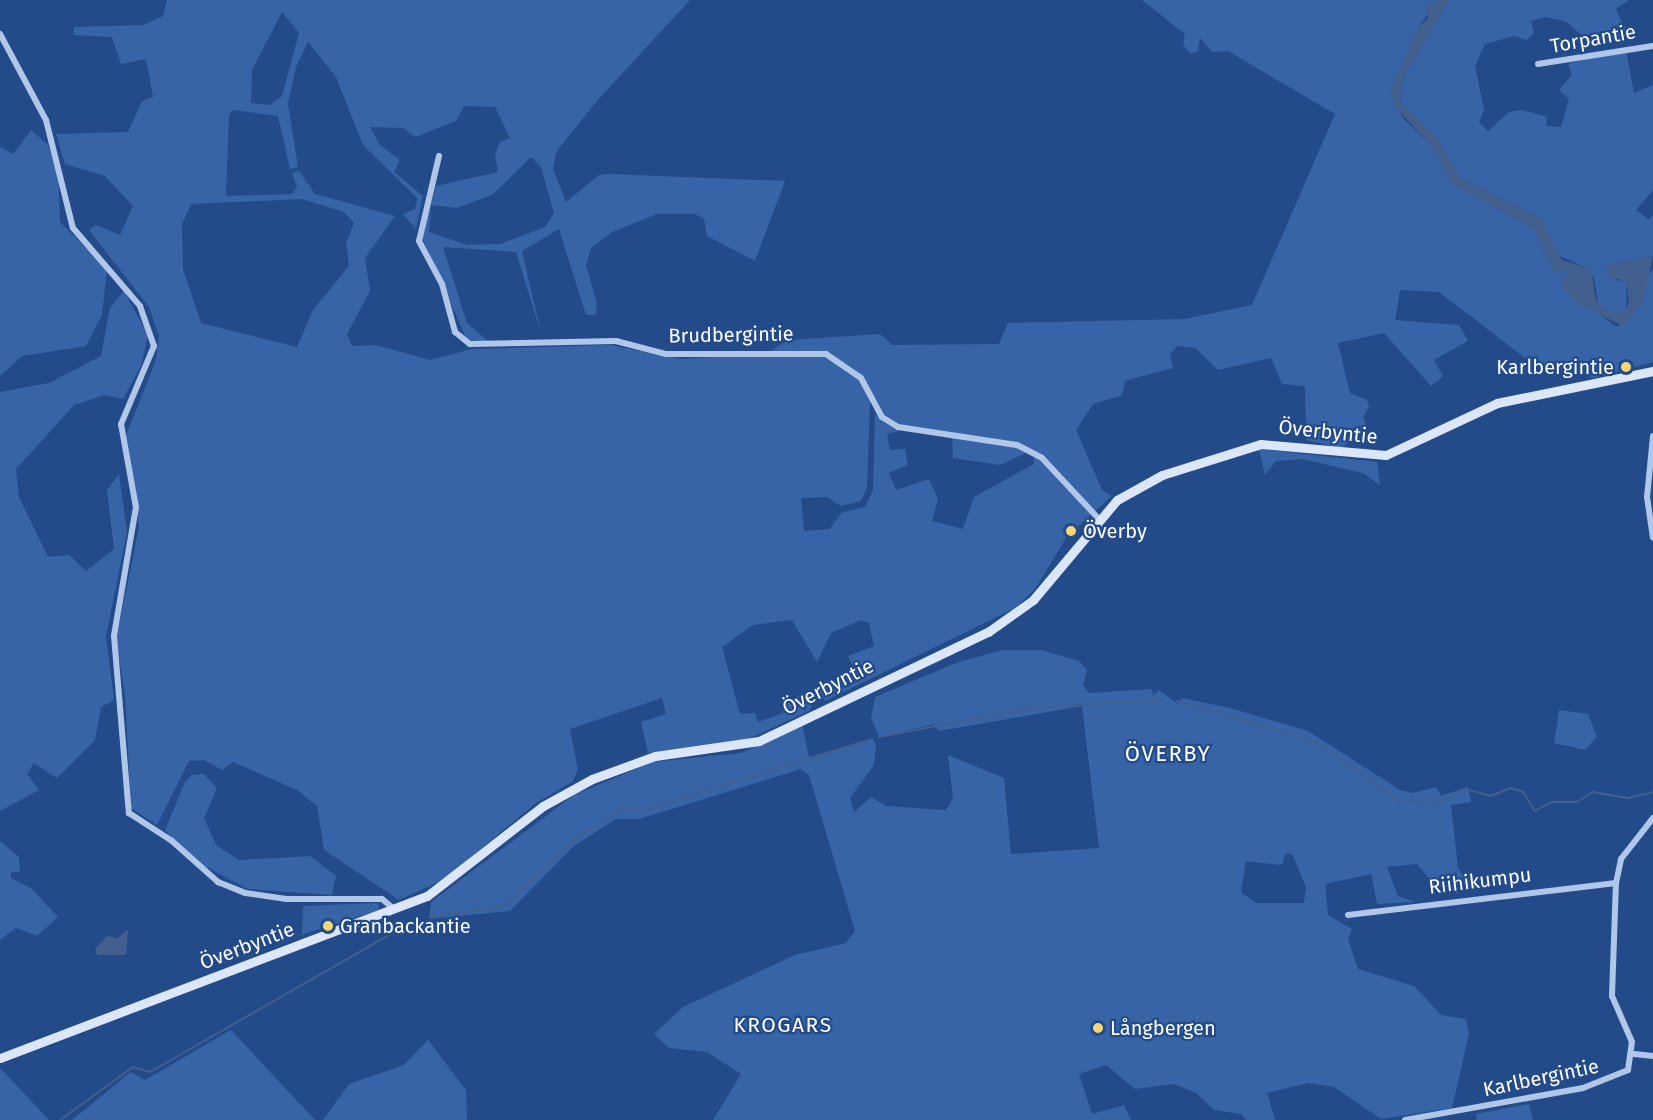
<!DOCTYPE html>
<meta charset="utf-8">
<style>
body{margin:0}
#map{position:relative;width:1653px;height:1120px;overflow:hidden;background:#234b8a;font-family:"Fira Sans",sans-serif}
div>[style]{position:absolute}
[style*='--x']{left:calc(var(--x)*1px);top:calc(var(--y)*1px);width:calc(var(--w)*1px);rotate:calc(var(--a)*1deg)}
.green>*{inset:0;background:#3764a7}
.water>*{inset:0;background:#435f8d}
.stream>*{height:2px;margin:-1px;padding:0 1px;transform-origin:1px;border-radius:1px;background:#435f8d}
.street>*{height:6px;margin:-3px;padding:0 3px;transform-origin:3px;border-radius:3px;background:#b0c7ea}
.secondary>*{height:9px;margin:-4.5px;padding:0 4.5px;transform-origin:4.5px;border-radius:4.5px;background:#dbe6f8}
.dots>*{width:16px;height:16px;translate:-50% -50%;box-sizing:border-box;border:3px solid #234b8a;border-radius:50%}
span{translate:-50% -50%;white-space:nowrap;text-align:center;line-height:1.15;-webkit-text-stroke:4.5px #234b8a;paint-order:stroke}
.street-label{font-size:20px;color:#fff}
.poi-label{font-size:20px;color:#fff}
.right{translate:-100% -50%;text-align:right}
.left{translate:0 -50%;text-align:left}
.neighbourhood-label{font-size:21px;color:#fff;letter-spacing:1.5px}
.quarter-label{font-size:22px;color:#fff;letter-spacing:1.5px}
</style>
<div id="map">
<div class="green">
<i style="clip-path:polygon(evenodd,167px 0,690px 0,596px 102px,556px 152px,553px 169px,566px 202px,599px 175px,609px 174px,785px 181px,755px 261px,707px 236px,704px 219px,695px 214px,657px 214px,612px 232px,591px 248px,586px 265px,597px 304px,596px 315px,586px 315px,559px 229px,522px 251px,541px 333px,516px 252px,443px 247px,467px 323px,489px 342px,467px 340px,422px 237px,436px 186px,498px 172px,495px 154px,500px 142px,510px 138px,495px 107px,464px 106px,456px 121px,415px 137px,403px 128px,370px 127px,380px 145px,400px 160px,394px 172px,423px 196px,416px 229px,403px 214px,415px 209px,417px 198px,363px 145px,336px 77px,308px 42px,296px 67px,288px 104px,298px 167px,290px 169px,278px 116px,234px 110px,229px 114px,226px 196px,292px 194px,297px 187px,292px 173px,299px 171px,315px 194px,395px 216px,365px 258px,370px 291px,347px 334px,352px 346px,375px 345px,430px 360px,472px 349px,610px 345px,680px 359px,766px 354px,788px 340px,880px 334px,892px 345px,999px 344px,1008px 323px,1185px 319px,1252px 305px,1335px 114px,1228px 51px,1212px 52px,1200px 38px,1198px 51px,1191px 54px,1183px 45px,1185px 34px,1142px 0,1438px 0,1419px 26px,1391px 91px,1402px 117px,1430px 144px,1453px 184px,1534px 229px,1570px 272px,1561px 282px,1563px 288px,1617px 327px,1643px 302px,1645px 276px,1653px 270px,1653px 362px,1595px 378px,1529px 361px,1439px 292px,1400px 290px,1395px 320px,1459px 325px,1468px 341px,1434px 360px,1443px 376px,1431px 386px,1384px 333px,1338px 343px,1350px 393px,1367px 400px,1369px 407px,1363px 417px,1368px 430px,1341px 448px,1306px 440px,1305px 386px,1282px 384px,1271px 358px,1218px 370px,1195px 348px,1177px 346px,1170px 354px,1173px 368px,1125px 381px,1122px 395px,1093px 404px,1076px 430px,1102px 490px,1112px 496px,1068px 535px,1035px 589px,1015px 608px,825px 701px,819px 691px,855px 672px,848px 656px,874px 646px,869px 623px,861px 620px,831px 633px,817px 662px,792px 620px,753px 625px,722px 647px,740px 714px,755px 713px,758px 722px,783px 713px,783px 702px,806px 693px,814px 702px,809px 711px,746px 740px,648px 753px,641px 722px,666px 714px,662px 698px,570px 729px,578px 770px,572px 782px,536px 803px,443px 880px,399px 900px,324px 850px,317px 806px,297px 790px,233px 762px,222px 770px,204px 760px,189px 761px,157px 825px,131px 808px,125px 693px,116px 640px,139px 527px,125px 438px,156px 360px,159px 336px,149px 307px,89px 230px,96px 225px,120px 235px,133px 206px,105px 176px,65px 164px,56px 134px,128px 132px,142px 101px,153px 97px,146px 59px,121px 64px,112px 37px,74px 35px,74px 27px,143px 25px,163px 16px,167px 0,282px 12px,299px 33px,282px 96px,270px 105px,251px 103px,252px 70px,282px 12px,167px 0,531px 157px,541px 167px,554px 213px,545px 227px,500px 244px,467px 245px,429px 232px,431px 205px,457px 208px,492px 195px,531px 157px,167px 0,302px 199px,344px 212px,354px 223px,346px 243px,349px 266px,313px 310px,297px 347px,201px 323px,183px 269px,182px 224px,191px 204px,302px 199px,167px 0,876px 398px,884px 414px,901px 425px,952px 432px,953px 458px,1000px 465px,1034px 449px,1034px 464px,974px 497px,963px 529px,932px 521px,938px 499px,929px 479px,896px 490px,889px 473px,908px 465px,905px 449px,890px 450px,887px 434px,899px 431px,875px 414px,873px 490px,865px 507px,841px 513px,830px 529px,804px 531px,801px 498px,827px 497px,841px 506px,861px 501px,867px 488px,870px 402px,876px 398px)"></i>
<i style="clip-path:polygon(1449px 0,1629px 0,1616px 9px,1623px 25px,1634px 33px,1631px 40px,1591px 43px,1565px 21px,1546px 17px,1531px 21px,1534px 33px,1527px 40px,1514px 36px,1485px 44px,1475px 66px,1484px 110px,1479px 122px,1488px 131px,1509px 112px,1521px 110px,1547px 117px,1546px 126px,1561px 127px,1569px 99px,1559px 90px,1572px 75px,1568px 64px,1605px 53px,1626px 50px,1634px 93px,1653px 85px,1653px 190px,1636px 210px,1649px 220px,1653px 215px,1653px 256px,1605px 265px,1616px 280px,1627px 281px,1626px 313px,1612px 314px,1598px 303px,1594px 278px,1585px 267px,1557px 255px,1541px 218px,1460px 178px,1438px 139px,1400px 101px,1404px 76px)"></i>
<i style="clip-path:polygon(31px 130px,48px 145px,58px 171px,60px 222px,107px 269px,102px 315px,86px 346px,22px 356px,0 376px,0 147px,13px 154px)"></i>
<i style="clip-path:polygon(124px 291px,148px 335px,141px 366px,123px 399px,105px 395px,74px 405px,16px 469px,19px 497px,48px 557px,69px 555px,86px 571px,114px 549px,107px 490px,119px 474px,127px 532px,106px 636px,114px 700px,101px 707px,95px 740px,57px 778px,34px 763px,27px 774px,39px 790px,0 811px,0 392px,49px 383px,101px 356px,110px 308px)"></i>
<i style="clip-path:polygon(1259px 449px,1377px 462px,1380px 485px,1363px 473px,1302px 459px,1276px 461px,1265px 475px)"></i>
<i style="clip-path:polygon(evenodd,1002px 650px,1041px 650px,1079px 661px,1087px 670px,1083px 685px,1089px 693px,1152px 689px,1153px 696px,1159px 690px,1178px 704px,1182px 698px,1230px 708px,1308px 731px,1400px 790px,1413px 793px,1436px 787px,1441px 796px,1468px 787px,1471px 802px,1451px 805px,1458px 868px,1467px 883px,1457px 894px,1438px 880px,1433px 883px,1417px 864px,1387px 867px,1398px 896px,1415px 902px,1377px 904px,1371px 874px,1325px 884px,1328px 915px,1352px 929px,1348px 939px,1358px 969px,1414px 986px,1441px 1015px,1466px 1019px,1469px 1034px,1452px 1108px,1381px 1119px,1334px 1087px,1308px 1083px,1267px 1093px,1275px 1120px,1246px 1120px,1241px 1114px,1214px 1110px,1196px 1093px,1174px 1084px,1135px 1089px,1106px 1065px,1079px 1074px,1092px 1114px,1124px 1105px,1131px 1120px,713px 1120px,741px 1074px,707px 1052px,669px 1048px,654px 1034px,683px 1007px,795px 955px,846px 943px,855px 931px,809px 775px,801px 769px,639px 819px,616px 819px,574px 846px,510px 911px,429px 919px,431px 902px,574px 795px,653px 762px,741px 753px,802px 725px,809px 757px,872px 739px,876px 744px,874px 765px,850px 798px,854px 812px,871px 797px,886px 806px,946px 810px,953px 798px,948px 755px,1004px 778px,1011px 854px,1099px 848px,1082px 706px,939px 731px,934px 724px,879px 737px,871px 718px,875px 697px,956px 663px,1002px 650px,1285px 854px,1292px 854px,1306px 887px,1304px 903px,1256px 903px,1241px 892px,1246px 861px,1282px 865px,1285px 854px)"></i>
<i style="clip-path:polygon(1559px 710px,1588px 714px,1597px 737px,1585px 750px,1554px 743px)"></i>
<i style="clip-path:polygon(204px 774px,217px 788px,204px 818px,216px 845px,239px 860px,310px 856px,336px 876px,332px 895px,248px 889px,193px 860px,165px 830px,185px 782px,192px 775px)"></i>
<i style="clip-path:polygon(0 841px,19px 857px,20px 872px,11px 872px,11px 878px,31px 888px,58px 917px,37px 936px,16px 928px,0 940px)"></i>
<i style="clip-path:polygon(377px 903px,380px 910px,288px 939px,302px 934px,303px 906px)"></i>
<i style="clip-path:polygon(231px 1030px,315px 1120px,72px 1120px,131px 1072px,145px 1080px)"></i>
<i style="clip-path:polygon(428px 1040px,466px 1090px,467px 1120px,323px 1120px,349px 1084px,404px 1065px)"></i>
<i style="clip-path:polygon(0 1068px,49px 1120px,0 1120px)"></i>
<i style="clip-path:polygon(1529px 1104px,1533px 1120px,1477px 1120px,1476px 1114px)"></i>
</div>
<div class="water">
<i style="clip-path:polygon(1438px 0,1449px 0,1404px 76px,1400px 101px,1438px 139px,1460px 178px,1541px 218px,1562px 260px,1591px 269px,1596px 300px,1608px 311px,1623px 314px,1629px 303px,1627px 281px,1611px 278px,1605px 265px,1653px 256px,1643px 302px,1623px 326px,1577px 303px,1563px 288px,1561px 282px,1570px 272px,1552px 271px,1534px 229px,1452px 184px,1430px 144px,1394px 106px,1391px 91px,1396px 78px,1419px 26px,1428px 19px,1426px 5px)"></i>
<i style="clip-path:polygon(128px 930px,126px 955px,97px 955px,95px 949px,107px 936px,117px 938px)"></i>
</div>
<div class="stream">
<i style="--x:1177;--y:701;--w:144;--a:16.2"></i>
<i style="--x:1315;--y:741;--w:102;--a:35.4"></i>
<i style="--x:1398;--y:800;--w:36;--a:5"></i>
<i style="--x:1434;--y:803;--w:37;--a:-20"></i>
<i style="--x:1469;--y:790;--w:23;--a:15"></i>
<i style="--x:1491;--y:796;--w:22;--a:-22"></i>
<i style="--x:1511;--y:788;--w:13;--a:18"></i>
<i style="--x:1523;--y:792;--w:22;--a:58"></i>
<i style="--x:1535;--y:811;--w:18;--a:-29"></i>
<i style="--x:1551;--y:802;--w:26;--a:0"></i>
<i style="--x:1577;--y:802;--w:19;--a:-32"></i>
<i style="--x:1593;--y:792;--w:36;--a:10"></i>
<i style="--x:1628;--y:798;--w:26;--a:-13"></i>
<i style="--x:879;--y:737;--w:152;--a:-11"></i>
<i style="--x:1028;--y:708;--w:135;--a:-3.4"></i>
<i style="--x:430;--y:917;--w:76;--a:-8.3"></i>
<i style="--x:505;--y:906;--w:98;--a:-43.8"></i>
<i style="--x:576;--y:838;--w:54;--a:-32.2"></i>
<i style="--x:622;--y:809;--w:21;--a:3"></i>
<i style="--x:643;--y:810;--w:240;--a:-17.2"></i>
<i style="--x:60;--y:1120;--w:90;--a:-36"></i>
<i style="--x:133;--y:1067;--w:18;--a:16"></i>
<i style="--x:150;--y:1072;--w:305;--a:-29.8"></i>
</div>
<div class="street">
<i style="--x:0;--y:34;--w:98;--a:61.9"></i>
<i style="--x:46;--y:120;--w:111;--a:76"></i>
<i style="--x:73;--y:228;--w:103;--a:49.3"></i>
<i style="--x:140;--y:306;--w:42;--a:70.7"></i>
<i style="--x:154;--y:346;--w:85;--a:112.9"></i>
<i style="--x:121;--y:424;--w:84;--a:79.8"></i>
<i style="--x:136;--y:507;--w:131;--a:99.7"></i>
<i style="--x:114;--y:636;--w:178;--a:85.2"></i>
<i style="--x:129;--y:813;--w:51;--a:33.1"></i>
<i style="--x:172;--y:841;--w:62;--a:41.7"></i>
<i style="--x:218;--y:882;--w:29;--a:22"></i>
<i style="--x:245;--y:893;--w:42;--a:8.1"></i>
<i style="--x:287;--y:899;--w:95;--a:0"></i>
<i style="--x:382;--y:899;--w:16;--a:40"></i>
<i style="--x:1538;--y:64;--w:116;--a:-8.9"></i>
<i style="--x:439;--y:156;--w:87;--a:103.2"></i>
<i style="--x:419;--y:241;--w:49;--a:61.9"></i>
<i style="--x:442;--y:284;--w:50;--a:74.8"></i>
<i style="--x:455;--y:332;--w:19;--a:39"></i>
<i style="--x:470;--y:344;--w:146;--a:-1.2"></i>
<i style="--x:616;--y:341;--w:52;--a:14.6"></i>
<i style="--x:666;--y:354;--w:160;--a:0"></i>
<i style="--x:826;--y:354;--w:42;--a:34.4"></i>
<i style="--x:861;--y:378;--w:44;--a:61.7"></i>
<i style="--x:882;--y:417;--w:19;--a:32"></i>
<i style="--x:898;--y:427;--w:120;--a:8.6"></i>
<i style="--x:1017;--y:445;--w:28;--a:27"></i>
<i style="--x:1042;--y:458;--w:82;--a:47"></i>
<i style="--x:1653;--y:436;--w:61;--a:95.6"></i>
<i style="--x:1647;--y:497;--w:41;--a:81.7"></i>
<i style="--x:1348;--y:915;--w:270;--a:-6.8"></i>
<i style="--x:1634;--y:1054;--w:19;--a:6"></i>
<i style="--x:1405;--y:1120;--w:181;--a:-10.2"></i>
<i style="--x:1583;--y:1088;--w:48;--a:-21.8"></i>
<i style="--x:1628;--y:1070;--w:28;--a:-82"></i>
<i style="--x:1632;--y:1042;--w:50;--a:-113.5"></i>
<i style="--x:1612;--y:996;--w:113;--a:-88"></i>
<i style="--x:1616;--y:883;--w:25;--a:-78"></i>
<i style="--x:1621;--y:859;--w:52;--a:-52"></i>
</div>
<div class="secondary">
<i style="--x:0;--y:1058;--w:457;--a:-20.8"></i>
<i style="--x:427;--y:896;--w:147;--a:-37.8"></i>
<i style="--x:543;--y:806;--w:56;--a:-28.9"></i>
<i style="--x:592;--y:779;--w:67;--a:-20.1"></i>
<i style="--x:655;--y:756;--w:105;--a:-8.2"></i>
<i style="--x:759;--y:741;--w:254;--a:-25.5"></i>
<i style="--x:988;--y:632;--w:55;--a:-35.4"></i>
<i style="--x:1033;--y:600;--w:131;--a:-50"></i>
<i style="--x:1117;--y:500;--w:51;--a:-29.1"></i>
<i style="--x:1162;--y:475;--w:104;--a:-17.4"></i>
<i style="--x:1261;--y:444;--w:125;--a:5"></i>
<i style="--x:1386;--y:455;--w:123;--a:-25.1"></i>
<i style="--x:1497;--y:403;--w:159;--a:-11.6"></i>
</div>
<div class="dots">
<i style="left:1626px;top:367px;background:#f5d773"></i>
<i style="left:1071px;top:531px;background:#f5d773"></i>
<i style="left:328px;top:926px;background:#f5d773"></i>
<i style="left:1098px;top:1028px;background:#f5d773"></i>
</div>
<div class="street-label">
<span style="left:1593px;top:39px;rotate:-10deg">Torpantie</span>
<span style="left:731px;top:335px;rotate:-1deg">Brudbergintie</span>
<span style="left:1328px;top:432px;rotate:6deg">Överbyntie</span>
<span style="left:828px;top:687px;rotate:-27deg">Överbyntie</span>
<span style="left:1480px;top:881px;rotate:-7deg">Riihikumpu</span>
<span style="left:247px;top:946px;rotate:-21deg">Överbyntie</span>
<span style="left:1541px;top:1078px;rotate:-12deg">Karlbergintie</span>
</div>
<div class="poi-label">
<span class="right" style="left:1614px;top:367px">Karlbergintie</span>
<span class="left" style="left:1083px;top:531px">Överby</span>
<span class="left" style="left:340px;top:926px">Granbackantie</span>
<span class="left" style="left:1110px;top:1028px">Långbergen</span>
</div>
<div class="neighbourhood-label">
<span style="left:783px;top:1025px">KROGARS</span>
</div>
<div class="quarter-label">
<span style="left:1168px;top:754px">ÖVERBY</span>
</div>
</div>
